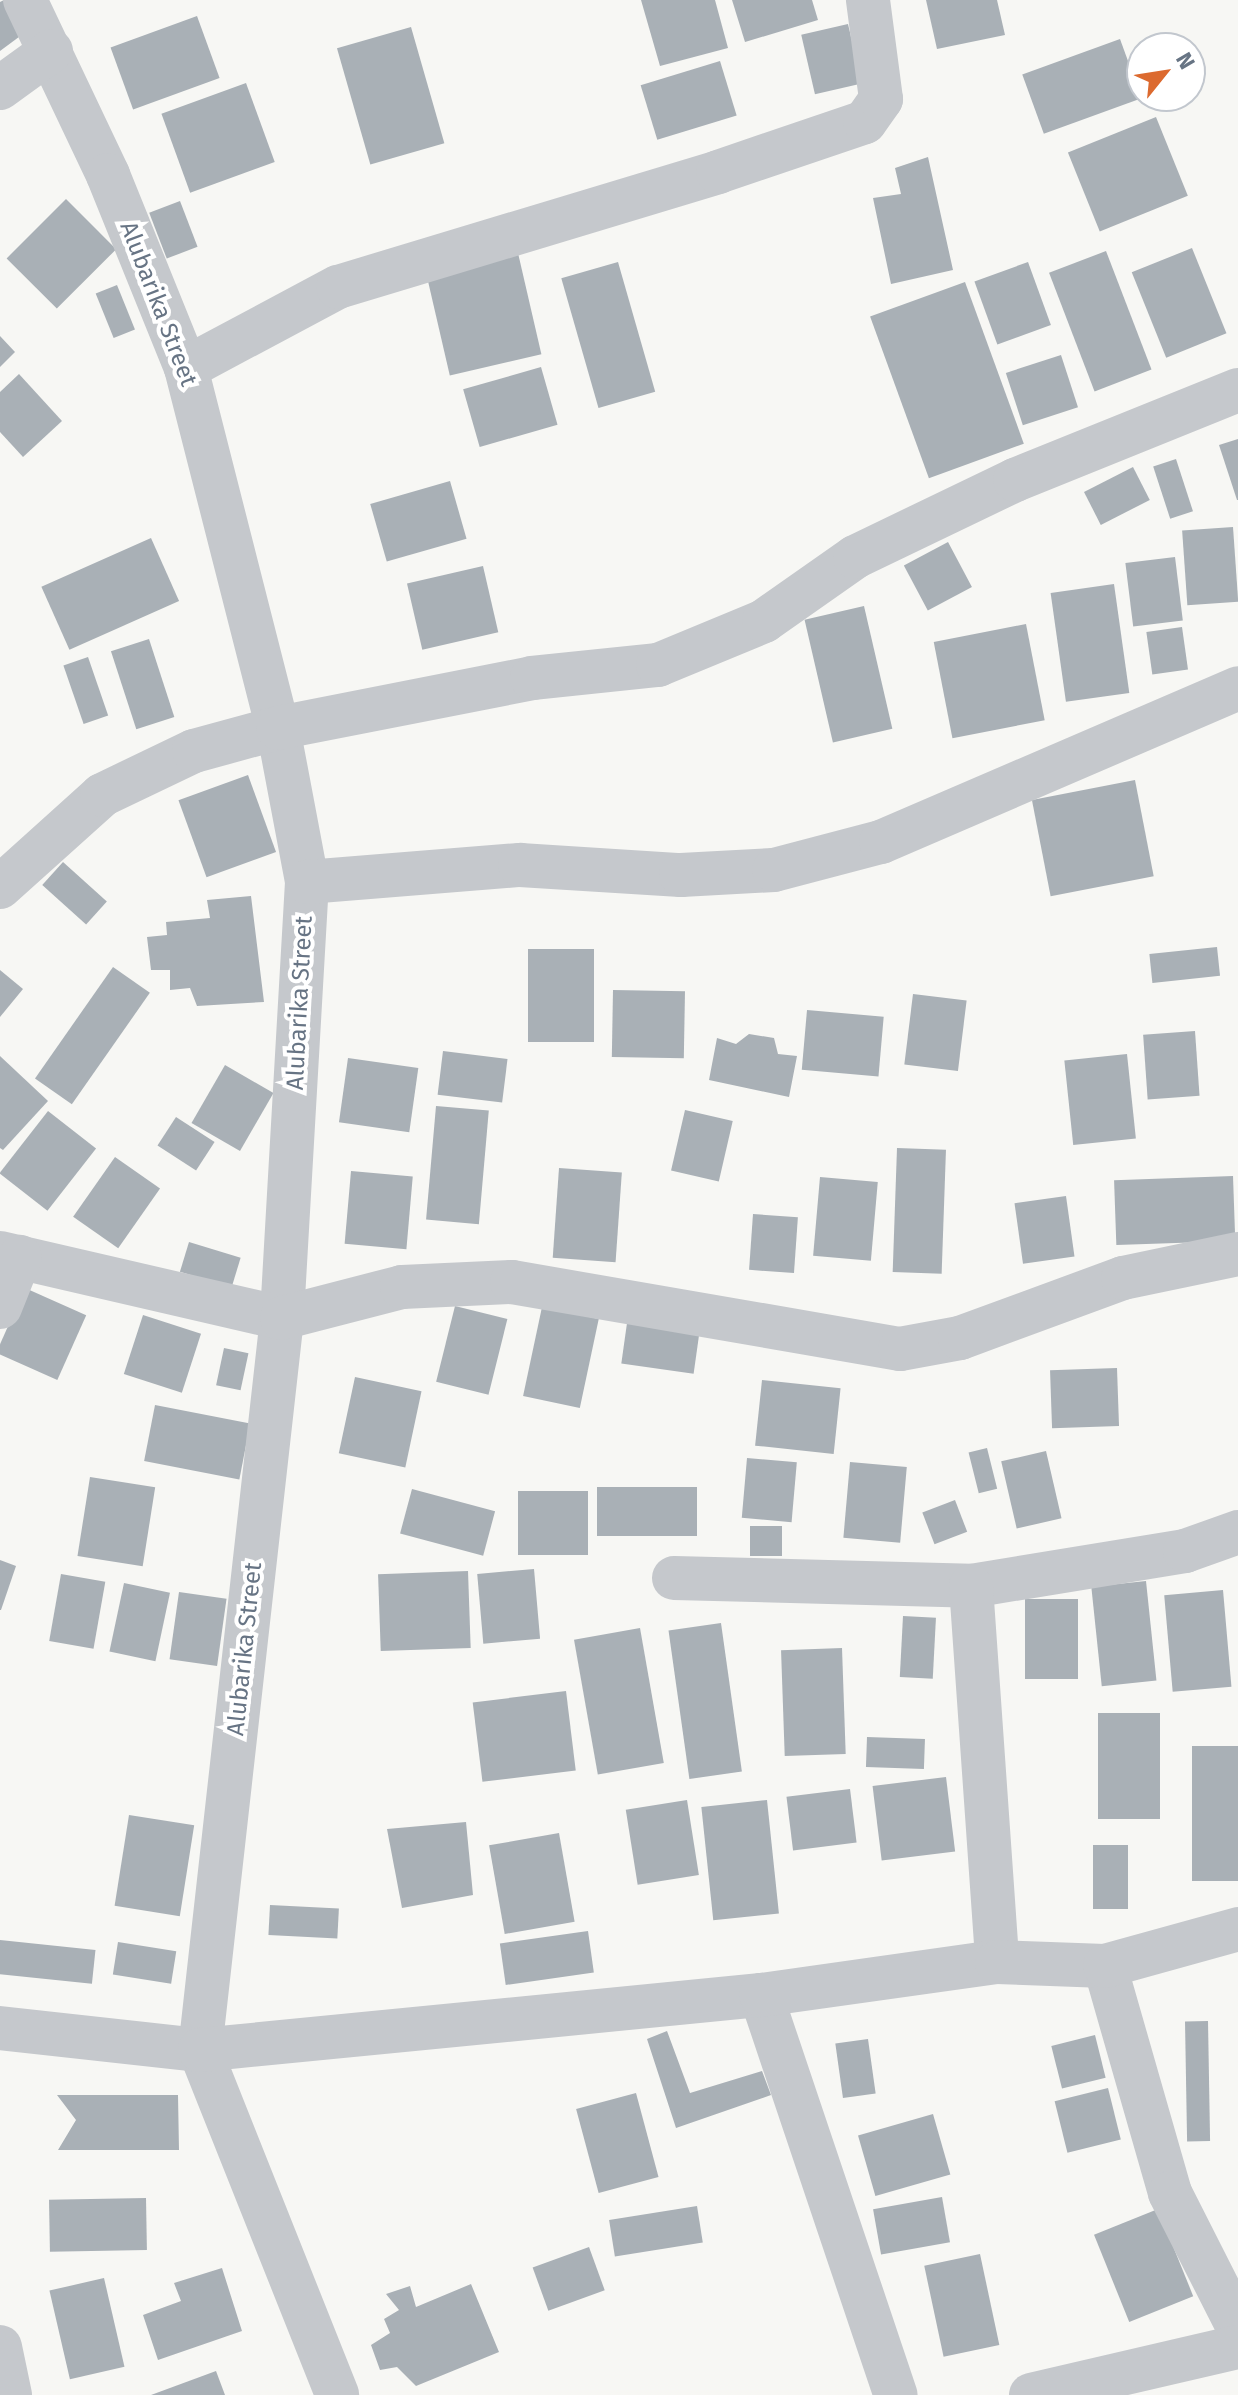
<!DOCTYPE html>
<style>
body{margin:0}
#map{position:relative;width:1238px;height:2395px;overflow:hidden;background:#f7f7f4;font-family:"Fira Sans",sans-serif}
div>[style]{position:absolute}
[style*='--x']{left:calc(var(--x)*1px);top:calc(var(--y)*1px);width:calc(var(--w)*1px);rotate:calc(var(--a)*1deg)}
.building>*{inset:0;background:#a9b0b6;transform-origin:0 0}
.minor>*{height:44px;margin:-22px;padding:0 22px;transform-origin:22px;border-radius:22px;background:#c5c8cc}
span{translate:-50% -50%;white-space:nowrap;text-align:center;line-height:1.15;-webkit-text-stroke:8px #fff;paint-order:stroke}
.street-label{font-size:24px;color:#677484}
.north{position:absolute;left:1126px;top:32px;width:80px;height:80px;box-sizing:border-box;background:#fff;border:2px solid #c2c7ce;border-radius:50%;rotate:60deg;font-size:22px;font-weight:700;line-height:32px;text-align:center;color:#677484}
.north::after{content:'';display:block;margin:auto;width:28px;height:36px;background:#dc6a2f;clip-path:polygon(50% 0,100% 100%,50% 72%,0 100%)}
</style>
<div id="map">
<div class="building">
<i style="clip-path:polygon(4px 0,27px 31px,0 51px,0 2px)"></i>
<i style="clip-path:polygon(641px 0,715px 0,728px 48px,660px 66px)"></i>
<i style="clip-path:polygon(732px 0,812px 0,818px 20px,745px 42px)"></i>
<i style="clip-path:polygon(926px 0,997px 0,1005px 35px,937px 49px)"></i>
<i style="left:197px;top:16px;width:66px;height:92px;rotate:70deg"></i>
<i style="left:848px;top:24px;width:61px;height:48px;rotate:77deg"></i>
<i style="left:411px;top:27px;width:121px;height:77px;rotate:74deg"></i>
<i style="left:1120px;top:39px;width:63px;height:104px;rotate:70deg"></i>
<i style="left:720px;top:61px;width:57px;height:83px;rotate:73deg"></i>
<i style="left:246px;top:83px;width:84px;height:90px;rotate:70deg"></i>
<i style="left:1156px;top:117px;width:85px;height:95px;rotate:68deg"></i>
<i style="clip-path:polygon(928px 157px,953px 270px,891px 284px,873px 198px,901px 194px,895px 168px)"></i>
<i style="left:66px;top:199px;width:71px;height:84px;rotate:45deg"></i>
<i style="left:180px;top:201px;width:49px;height:33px;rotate:69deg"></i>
<i style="left:1192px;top:248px;width:92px;height:65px;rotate:68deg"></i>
<i style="left:1106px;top:251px;width:127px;height:61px;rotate:69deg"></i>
<i style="left:518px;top:253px;width:104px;height:94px;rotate:77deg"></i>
<i style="left:618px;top:262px;width:135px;height:59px;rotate:74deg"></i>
<i style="left:1028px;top:262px;width:67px;height:57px;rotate:70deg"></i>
<i style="left:965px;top:282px;width:172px;height:101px;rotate:70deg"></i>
<i style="left:117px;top:285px;width:48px;height:23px;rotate:68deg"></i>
<i style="clip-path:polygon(0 336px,15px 352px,0 367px)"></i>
<i style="left:1061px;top:355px;width:55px;height:58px;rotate:72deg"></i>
<i style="left:541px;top:367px;width:60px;height:81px;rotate:74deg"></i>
<i style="clip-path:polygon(19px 374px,62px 421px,23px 457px,0 432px,0 392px)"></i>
<i style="clip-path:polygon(1238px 439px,1238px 500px,1237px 500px,1219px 445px)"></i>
<i style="left:1176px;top:459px;width:55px;height:24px;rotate:72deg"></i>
<i style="left:1133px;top:467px;width:37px;height:55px;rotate:63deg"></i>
<i style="left:450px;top:481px;width:60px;height:83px;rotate:74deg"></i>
<i style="left:1233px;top:527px;width:75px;height:51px;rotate:86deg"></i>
<i style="left:151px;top:538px;width:69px;height:120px;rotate:66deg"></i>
<i style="left:948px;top:542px;width:51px;height:50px;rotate:62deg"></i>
<i style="left:1175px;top:557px;width:64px;height:50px;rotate:83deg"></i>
<i style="left:483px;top:566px;width:68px;height:78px;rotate:77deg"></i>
<i style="left:1114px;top:584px;width:110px;height:64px;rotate:82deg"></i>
<i style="left:864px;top:606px;width:126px;height:61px;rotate:77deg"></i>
<i style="left:1026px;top:624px;width:98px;height:94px;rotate:79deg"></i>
<i style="left:1182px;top:627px;width:43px;height:36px;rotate:82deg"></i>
<i style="left:149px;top:639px;width:82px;height:40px;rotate:72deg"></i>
<i style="left:88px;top:657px;width:62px;height:26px;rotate:71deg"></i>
<i style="left:248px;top:775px;width:82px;height:74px;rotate:70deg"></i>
<i style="left:1135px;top:780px;width:98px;height:105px;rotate:79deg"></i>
<i style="left:63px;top:862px;width:59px;height:31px;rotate:42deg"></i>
<i style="clip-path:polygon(251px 896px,264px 1002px,197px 1006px,190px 988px,170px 990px,170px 970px,151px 970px,147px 937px,167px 935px,166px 922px,210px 918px,207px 900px)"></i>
<i style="left:1217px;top:947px;width:29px;height:68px;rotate:84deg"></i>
<i style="left:528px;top:949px;width:66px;height:93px"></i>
<i style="left:113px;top:967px;width:45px;height:136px;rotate:35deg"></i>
<i style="clip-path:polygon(0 970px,23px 989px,0 1017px)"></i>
<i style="left:613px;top:990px;width:72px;height:67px;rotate:1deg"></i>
<i style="left:913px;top:994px;width:54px;height:71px;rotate:7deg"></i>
<i style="left:807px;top:1010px;width:77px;height:60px;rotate:5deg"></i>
<i style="left:1195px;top:1031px;width:65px;height:52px;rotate:86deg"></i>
<i style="clip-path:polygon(749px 1034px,774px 1038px,778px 1054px,797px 1056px,789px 1097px,709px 1080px,717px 1038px,736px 1044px)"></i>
<i style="left:443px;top:1051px;width:65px;height:44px;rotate:7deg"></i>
<i style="left:1127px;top:1054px;width:85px;height:63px;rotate:84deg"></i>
<i style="clip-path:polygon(0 1056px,48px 1101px,3px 1150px,0 1148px)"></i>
<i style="left:348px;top:1058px;width:71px;height:65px;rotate:8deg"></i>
<i style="left:225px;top:1065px;width:56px;height:67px;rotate:30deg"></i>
<i style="left:436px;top:1106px;width:53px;height:114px;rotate:5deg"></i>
<i style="left:685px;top:1110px;width:49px;height:62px;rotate:13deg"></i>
<i style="left:48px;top:1111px;width:61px;height:79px;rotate:38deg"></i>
<i style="left:176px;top:1117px;width:46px;height:34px;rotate:33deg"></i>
<i style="left:897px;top:1148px;width:49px;height:124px;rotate:2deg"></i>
<i style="left:115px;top:1157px;width:55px;height:73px;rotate:35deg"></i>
<i style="left:559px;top:1168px;width:63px;height:90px;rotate:4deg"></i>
<i style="left:351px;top:1171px;width:62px;height:73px;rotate:5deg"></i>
<i style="left:1233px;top:1176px;width:65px;height:119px;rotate:88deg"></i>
<i style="left:820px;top:1177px;width:58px;height:79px;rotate:5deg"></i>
<i style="left:1066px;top:1196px;width:61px;height:52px;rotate:82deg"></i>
<i style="left:753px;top:1214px;width:45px;height:56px;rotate:4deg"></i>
<i style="left:189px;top:1242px;width:54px;height:31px;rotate:17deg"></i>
<i style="left:25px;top:1288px;width:67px;height:71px;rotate:24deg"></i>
<i style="left:455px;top:1306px;width:54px;height:78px;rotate:14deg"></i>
<i style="left:542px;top:1307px;width:58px;height:91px;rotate:12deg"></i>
<i style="left:143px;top:1315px;width:61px;height:62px;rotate:18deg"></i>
<i style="left:628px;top:1316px;width:73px;height:48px;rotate:8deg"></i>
<i style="left:224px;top:1348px;width:25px;height:38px;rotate:12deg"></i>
<i style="left:1117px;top:1368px;width:58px;height:67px;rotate:88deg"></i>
<i style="left:355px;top:1377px;width:68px;height:78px;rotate:12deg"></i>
<i style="left:762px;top:1380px;width:79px;height:66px;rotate:6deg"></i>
<i style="left:155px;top:1405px;width:97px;height:57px;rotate:11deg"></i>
<i style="left:987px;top:1448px;width:42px;height:19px;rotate:76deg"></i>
<i style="left:1046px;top:1451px;width:69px;height:46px;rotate:77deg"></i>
<i style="left:747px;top:1458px;width:50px;height:60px;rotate:5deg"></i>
<i style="left:850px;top:1462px;width:57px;height:76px;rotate:5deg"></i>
<i style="left:90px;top:1477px;width:66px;height:80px;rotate:9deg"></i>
<i style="left:597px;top:1487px;width:100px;height:49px"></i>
<i style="left:412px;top:1489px;width:86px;height:46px;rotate:15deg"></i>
<i style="left:518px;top:1491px;width:70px;height:64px"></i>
<i style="left:955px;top:1500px;width:34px;height:35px;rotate:69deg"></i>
<i style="left:750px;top:1526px;width:32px;height:30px"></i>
<i style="clip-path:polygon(0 1560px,16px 1566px,1px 1610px,0 1610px)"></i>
<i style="left:534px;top:1569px;width:70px;height:57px;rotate:85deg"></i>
<i style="left:468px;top:1571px;width:77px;height:90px;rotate:88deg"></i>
<i style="left:61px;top:1574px;width:45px;height:68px;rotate:10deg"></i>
<i style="left:1146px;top:1581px;width:100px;height:55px;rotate:84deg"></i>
<i style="left:124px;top:1583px;width:47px;height:70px;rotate:12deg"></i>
<i style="left:1223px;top:1590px;width:97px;height:59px;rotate:85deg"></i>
<i style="left:179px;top:1592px;width:48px;height:68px;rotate:8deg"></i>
<i style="left:1025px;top:1599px;width:53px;height:80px"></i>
<i style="left:903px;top:1616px;width:33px;height:61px;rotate:3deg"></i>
<i style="left:721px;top:1623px;width:150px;height:53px;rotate:82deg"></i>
<i style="left:640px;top:1628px;width:137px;height:67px;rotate:80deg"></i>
<i style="left:842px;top:1648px;width:106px;height:61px;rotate:88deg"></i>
<i style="left:566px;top:1691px;width:80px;height:94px;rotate:83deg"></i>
<i style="left:1098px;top:1713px;width:62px;height:106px"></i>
<i style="left:867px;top:1737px;width:58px;height:30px;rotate:2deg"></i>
<i style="left:1192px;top:1746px;width:46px;height:135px"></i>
<i style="left:946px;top:1777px;width:75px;height:74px;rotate:83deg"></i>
<i style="left:850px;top:1789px;width:54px;height:64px;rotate:83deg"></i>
<i style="left:687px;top:1800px;width:76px;height:62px;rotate:81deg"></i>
<i style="left:767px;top:1800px;width:114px;height:66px;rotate:84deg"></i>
<i style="left:129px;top:1815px;width:66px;height:92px;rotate:9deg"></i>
<i style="clip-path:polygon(466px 1822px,473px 1895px,402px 1908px,387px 1829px)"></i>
<i style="left:559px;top:1833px;width:90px;height:71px;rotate:80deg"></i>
<i style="left:1093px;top:1845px;width:35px;height:64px"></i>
<i style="left:270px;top:1905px;width:69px;height:30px;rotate:3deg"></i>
<i style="left:588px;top:1931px;width:42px;height:89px;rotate:82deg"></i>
<i style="left:0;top:1940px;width:96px;height:34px;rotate:6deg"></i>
<i style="left:118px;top:1942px;width:59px;height:33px;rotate:9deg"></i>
<i style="left:1208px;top:2021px;width:120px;height:23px;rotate:89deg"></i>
<i style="clip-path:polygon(667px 2031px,690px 2093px,762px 2071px,771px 2095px,676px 2128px,647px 2039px)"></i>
<i style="left:1095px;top:2035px;width:44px;height:45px;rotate:76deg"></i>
<i style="left:868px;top:2039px;width:55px;height:33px;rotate:82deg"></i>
<i style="left:1108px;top:2088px;width:53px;height:55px;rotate:76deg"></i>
<i style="left:636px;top:2093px;width:87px;height:62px;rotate:75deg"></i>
<i style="clip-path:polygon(57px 2095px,178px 2095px,179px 2150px,58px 2150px,76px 2120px)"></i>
<i style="left:933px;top:2114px;width:63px;height:78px;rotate:74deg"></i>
<i style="left:942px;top:2197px;width:46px;height:70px;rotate:80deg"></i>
<i style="left:146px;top:2198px;width:52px;height:97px;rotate:89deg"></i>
<i style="left:697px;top:2206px;width:37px;height:89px;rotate:81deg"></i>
<i style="left:1158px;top:2209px;width:94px;height:69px;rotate:68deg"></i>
<i style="left:589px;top:2247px;width:46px;height:60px;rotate:70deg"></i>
<i style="left:980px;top:2254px;width:93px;height:57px;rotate:78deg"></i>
<i style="clip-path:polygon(222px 2268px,242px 2331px,158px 2360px,143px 2315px,181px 2301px,174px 2283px)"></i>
<i style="left:104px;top:2278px;width:91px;height:56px;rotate:77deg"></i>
<i style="clip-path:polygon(471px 2284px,499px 2352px,416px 2386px,397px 2367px,380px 2370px,371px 2345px,390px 2333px,384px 2319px,399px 2310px,386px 2294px,410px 2286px,416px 2307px)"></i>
<i style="clip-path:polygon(216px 2371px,225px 2395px,151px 2395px)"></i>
</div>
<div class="minor">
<i style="--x:25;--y:0;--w:194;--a:64.6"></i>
<i style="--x:108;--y:175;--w:208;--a:68"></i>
<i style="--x:186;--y:368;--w:372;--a:75.7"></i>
<i style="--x:278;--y:728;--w:157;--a:79.3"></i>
<i style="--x:307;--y:882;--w:437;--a:93.3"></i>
<i style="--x:282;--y:1318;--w:737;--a:96.39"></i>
<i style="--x:200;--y:2050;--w:371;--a:68.3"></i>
<i style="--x:0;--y:88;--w:63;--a:-36"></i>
<i style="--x:186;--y:368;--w:172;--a:-28.1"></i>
<i style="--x:338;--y:287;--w:397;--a:-16.8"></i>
<i style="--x:718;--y:172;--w:155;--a:-18.8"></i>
<i style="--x:865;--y:122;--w:28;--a:-55"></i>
<i style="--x:881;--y:99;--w:100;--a:-97.5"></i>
<i style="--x:307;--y:882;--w:214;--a:-4.6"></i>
<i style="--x:520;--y:865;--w:161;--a:3.6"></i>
<i style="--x:681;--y:875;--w:93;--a:-3.1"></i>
<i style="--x:774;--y:870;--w:111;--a:-14.7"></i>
<i style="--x:881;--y:842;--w:389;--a:-23.3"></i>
<i style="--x:0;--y:887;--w:137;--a:-42"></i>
<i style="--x:102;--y:795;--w:102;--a:-25.6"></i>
<i style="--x:194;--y:751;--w:87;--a:-15.3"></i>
<i style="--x:278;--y:728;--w:259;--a:-11.1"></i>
<i style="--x:532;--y:678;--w:127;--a:-5.9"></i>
<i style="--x:658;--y:665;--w:115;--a:-22.5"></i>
<i style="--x:764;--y:621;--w:111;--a:-35.1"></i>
<i style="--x:855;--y:557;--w:178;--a:-25.7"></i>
<i style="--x:1015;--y:480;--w:240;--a:-22"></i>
<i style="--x:0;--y:1253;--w:289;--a:13"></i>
<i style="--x:282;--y:1318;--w:124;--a:-14.5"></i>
<i style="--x:402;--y:1287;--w:110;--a:-2.6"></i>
<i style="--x:512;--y:1282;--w:394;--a:9.8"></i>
<i style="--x:900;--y:1349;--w:61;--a:-10.4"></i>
<i style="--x:960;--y:1338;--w:174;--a:-20.2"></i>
<i style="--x:1123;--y:1278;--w:117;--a:-11.8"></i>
<i style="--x:0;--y:1307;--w:54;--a:-68.2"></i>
<i style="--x:674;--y:1578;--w:297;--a:1.5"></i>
<i style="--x:971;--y:1586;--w:217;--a:-9.3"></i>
<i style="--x:1185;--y:1551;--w:56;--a:-19.7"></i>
<i style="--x:971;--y:1586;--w:377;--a:86"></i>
<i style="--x:1105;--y:1966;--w:236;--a:74"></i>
<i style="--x:1170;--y:2193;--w:150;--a:63.1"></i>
<i style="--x:761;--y:1995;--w:422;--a:71.4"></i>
<i style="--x:0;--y:2028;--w:201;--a:6.3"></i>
<i style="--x:200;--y:2050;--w:564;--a:-5.6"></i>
<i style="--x:761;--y:1995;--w:238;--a:-8"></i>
<i style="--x:997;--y:1962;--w:108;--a:2.1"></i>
<i style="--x:1105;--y:1966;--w:138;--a:-15.5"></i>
<i style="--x:0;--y:2347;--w:49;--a:78.2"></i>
<i style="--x:1031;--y:2395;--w:212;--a:-13.1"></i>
</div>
<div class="street-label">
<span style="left:158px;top:304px;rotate:69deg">Alubarika Street</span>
<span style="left:300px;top:1003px;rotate:-87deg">Alubarika Street</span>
<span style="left:245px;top:1649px;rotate:-84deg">Alubarika Street</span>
</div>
<div class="north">N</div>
</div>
